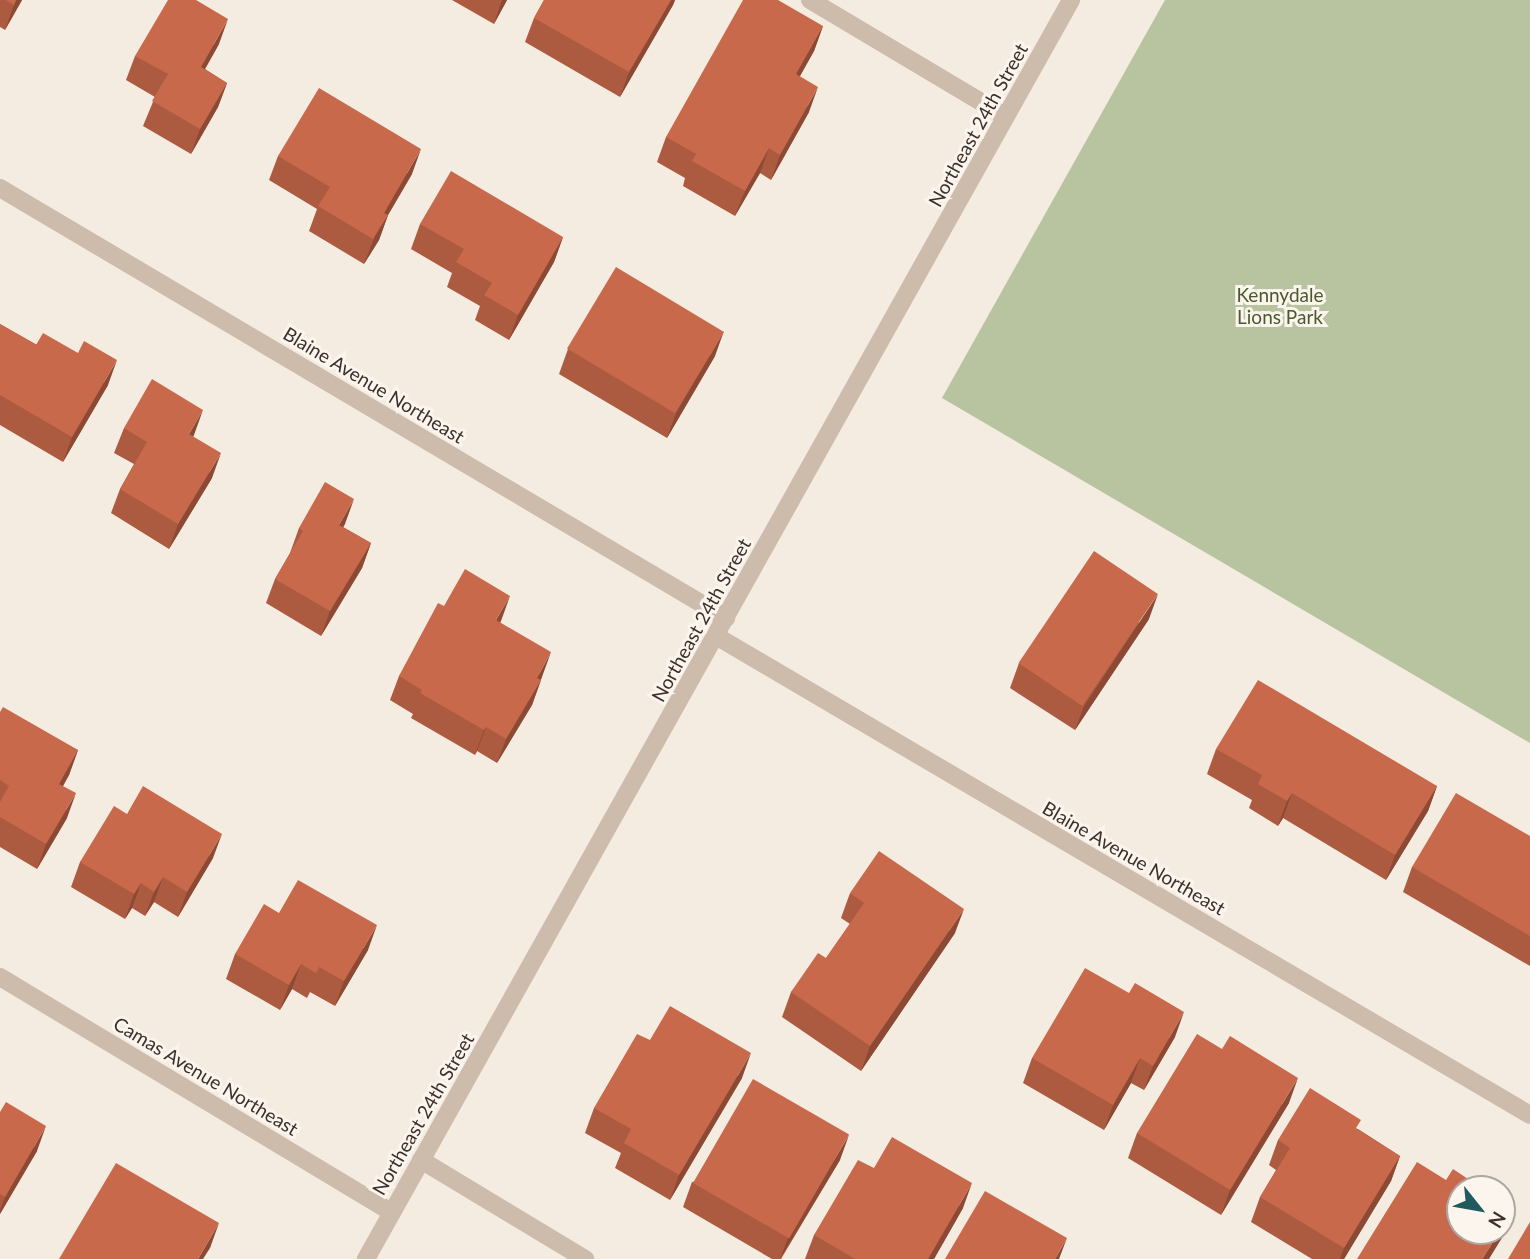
<!DOCTYPE html>
<style>
body{margin:0}
#map{position:relative;width:1530px;height:1259px;overflow:hidden;background:#f4ebe1;font-family:Lato,sans-serif}
div>[style]{position:absolute}
[style*='--x']{left:calc(var(--x)*1px);top:calc(var(--y)*1px);width:calc(var(--w)*1px);rotate:calc(var(--a)*1deg)}
.green>*{inset:0;background:#b8c4a0}
.lane>*{height:18px;margin:-9px;padding:0 9px;transform-origin:9px;border-radius:9px;background:#cdbbac}
.street>*{height:18px;margin:-9px;padding:0 9px;transform-origin:9px;border-radius:9px;background:#cdbbac}
.wall>*{inset:0;background:#ac5a40}
.shaded-wall>*{inset:0;background:#8c4a34}
.building>*{inset:0;background:#c8694b;transform-origin:0 0}
span{translate:-50% -50%;white-space:nowrap;text-align:center;line-height:1.15;-webkit-text-stroke:6px #fbf5ee;paint-order:stroke}
.street-label{font-size:19px;color:#3b302b}
.park-label{font-size:19px;color:#4a5a2e}
.north{position:absolute;left:1446px;top:1175px;width:70px;height:70px;box-sizing:border-box;background:#fbf5ee;border:2px solid #aea6a0;border-radius:50%;rotate:121deg;font-size:19px;font-weight:700;line-height:28px;text-align:center;color:#3b302b}
.north::after{content:'';display:block;margin:auto;width:24px;height:32px;background:#1f5a5e;clip-path:polygon(50% 0,100% 100%,50% 72%,0 100%)}
</style>
<div id="map">
<div class="green">
<i style="clip-path:polygon(1165px 0,1530px 0,1530px 743px,942px 398px)"></i>
</div>
<div class="lane">
<i style="--x:810;--y:0;--w:228;--a:30.8"></i>
</div>
<div class="street">
<i style="--x:0;--y:188;--w:844;--a:30.64"></i>
<i style="--x:716;--y:636;--w:944;--a:30.47"></i>
<i style="--x:0;--y:977;--w:456;--a:31"></i>
<i style="--x:421;--y:1160;--w:192;--a:31.1"></i>
<i style="--x:366;--y:1259;--w:1443;--a:-60.75"></i>
</div>
<div class="wall">
<i style="clip-path:polygon(0 0,22px 0,5px 30px,0 27px)"></i>
<i style="clip-path:polygon(452px 0,507px 0,494px 24px)"></i>
<i style="clip-path:polygon(544px 0,675px 0,673px 5px,620px 97px,525px 42px,534px 18px)"></i>
<i style="clip-path:polygon(823px 26px,814px 51px,800px 76px,809px 112px,771px 180px,760px 173px,735px 216px,683px 186px,685px 178px,657px 162px,666px 137px)"></i>
<i style="clip-path:polygon(219px 44px,205px 69px,227px 83px,218px 107px,191px 154px,143px 126px,155px 97px,126px 80px,135px 56px)"></i>
<i style="clip-path:polygon(278px 156px,412px 174px,388px 215px,379px 240px,364px 264px,309px 231px,317px 209px,269px 180px)"></i>
<i style="clip-path:polygon(420px 224px,563px 237px,554px 262px,509px 340px,475px 320px,480px 306px,447px 287px,452px 273px,411px 249px)"></i>
<i style="clip-path:polygon(0 324px,108px 385px,63px 462px,0 425px)"></i>
<i style="clip-path:polygon(568px 349px,715px 356px,667px 438px,559px 374px)"></i>
<i style="clip-path:polygon(124px 428px,193px 436px,212px 478px,169px 549px,111px 513px,120px 489px,134px 464px,114px 453px)"></i>
<i style="clip-path:polygon(345px 524px,343px 527px,371px 543px,362px 568px,321px 636px,266px 603px,275px 579px,290px 553px,299px 528px)"></i>
<i style="clip-path:polygon(444px 606px,500px 622px,542px 677px,532px 705px,497px 763px,477px 751px,475px 755px,411px 718px,413px 714px,390px 700px,399px 676px)"></i>
<i style="clip-path:polygon(1149px 619px,1075px 730px,1010px 688px,1019px 663px)"></i>
<i style="clip-path:polygon(0 712px,78px 750px,69px 775px,63px 786px,67px 818px,37px 869px,0 847px)"></i>
<i style="clip-path:polygon(1216px 749px,1437px 786px,1428px 811px,1386px 880px,1283px 818px,1278px 826px,1249px 808px,1252px 800px,1207px 774px)"></i>
<i style="clip-path:polygon(127px 814px,213px 858px,178px 917px,154px 902px,145px 916px,132px 908px,125px 919px,71px 887px,80px 862px)"></i>
<i style="clip-path:polygon(1530px 836px,1530px 966px,1403px 892px,1412px 867px)"></i>
<i style="clip-path:polygon(850px 893px,955px 933px,861px 1071px,782px 1017px,791px 992px,826px 958px,850px 924px,841px 918px)"></i>
<i style="clip-path:polygon(279px 913px,368px 950px,335px 1006px,310px 992px,307px 998px,292px 989px,280px 1010px,226px 979px,235px 954px)"></i>
<i style="clip-path:polygon(1175px 1037px,1144px 1090px,1131px 1083px,1104px 1130px,1023px 1083px,1032px 1058px)"></i>
<i style="clip-path:polygon(650px 1040px,742px 1078px,670px 1200px,615px 1168px,621px 1153px,585px 1133px,594px 1108px)"></i>
<i style="clip-path:polygon(1289px 1103px,1221px 1215px,1128px 1158px,1137px 1133px)"></i>
<i style="clip-path:polygon(0 1112px,37px 1151px,0 1214px)"></i>
<i style="clip-path:polygon(1358px 1129px,1400px 1156px,1391px 1181px,1344px 1259px,1312px 1259px,1251px 1222px,1260px 1197px,1276px 1170px,1269px 1165px,1278px 1140px)"></i>
<i style="clip-path:polygon(840px 1160px,781px 1259px,772px 1259px,683px 1207px,692px 1182px)"></i>
<i style="clip-path:polygon(874px 1168px,963px 1208px,934px 1259px,805px 1259px,814px 1235px)"></i>
</div>
<div class="shaded-wall">
<i style="clip-path:polygon(16px 0,22px 0,5px 30px,14px 5px)"></i>
<i style="clip-path:polygon(502px 0,507px 0,494px 24px)"></i>
<i style="clip-path:polygon(671px 0,675px 0,673px 5px,620px 97px,629px 72px)"></i>
<i style="clip-path:polygon(228px 19px,219px 44px,192px 92px,201px 67px)"></i>
<i style="clip-path:polygon(823px 26px,814px 51px,787px 99px,796px 74px)"></i>
<i style="clip-path:polygon(227px 83px,218px 107px,191px 154px,200px 129px)"></i>
<i style="clip-path:polygon(818px 87px,809px 112px,771px 180px,780px 155px)"></i>
<i style="clip-path:polygon(769px 148px,760px 173px,735px 216px,745px 191px)"></i>
<i style="clip-path:polygon(421px 149px,412px 174px,388px 215px,379px 240px,364px 264px,384px 213px)"></i>
<i style="clip-path:polygon(563px 237px,554px 262px,509px 340px,518px 315px)"></i>
<i style="clip-path:polygon(724px 331px,715px 356px,667px 438px,676px 413px)"></i>
<i style="clip-path:polygon(117px 360px,108px 385px,63px 462px,72px 437px)"></i>
<i style="clip-path:polygon(203px 410px,194px 435px,180px 459px,189px 434px)"></i>
<i style="clip-path:polygon(221px 453px,212px 478px,169px 549px,178px 524px)"></i>
<i style="clip-path:polygon(354px 499px,345px 524px,330px 549px,339px 525px)"></i>
<i style="clip-path:polygon(371px 543px,362px 568px,321px 636px,330px 611px)"></i>
<i style="clip-path:polygon(1158px 594px,1149px 619px,1075px 730px,1084px 706px)"></i>
<i style="clip-path:polygon(510px 596px,501px 621px,487px 645px,496px 620px)"></i>
<i style="clip-path:polygon(551px 652px,542px 677px,528px 702px,541px 680px,532px 705px,497px 763px,506px 739px,537px 678px)"></i>
<i style="clip-path:polygon(486px 727px,477px 751px,475px 755px,484px 730px)"></i>
<i style="clip-path:polygon(78px 750px,69px 775px,50px 809px,59px 784px)"></i>
<i style="clip-path:polygon(1437px 786px,1428px 811px,1386px 880px,1395px 855px)"></i>
<i style="clip-path:polygon(76px 793px,67px 818px,37px 869px,46px 844px)"></i>
<i style="clip-path:polygon(1292px 793px,1283px 818px,1278px 826px,1287px 801px)"></i>
<i style="clip-path:polygon(222px 834px,213px 858px,178px 917px,187px 892px)"></i>
<i style="clip-path:polygon(163px 877px,154px 902px,145px 916px,154px 892px)"></i>
<i style="clip-path:polygon(141px 883px,132px 908px,125px 919px,134px 894px)"></i>
<i style="clip-path:polygon(964px 909px,955px 933px,861px 1071px,870px 1046px)"></i>
<i style="clip-path:polygon(377px 925px,368px 950px,335px 1006px,344px 981px)"></i>
<i style="clip-path:polygon(301px 964px,292px 989px,280px 1010px,289px 985px)"></i>
<i style="clip-path:polygon(1184px 1012px,1175px 1037px,1144px 1090px,1153px 1066px)"></i>
<i style="clip-path:polygon(751px 1053px,742px 1078px,670px 1200px,679px 1175px)"></i>
<i style="clip-path:polygon(1140px 1058px,1131px 1083px,1104px 1130px,1113px 1105px)"></i>
<i style="clip-path:polygon(1298px 1078px,1289px 1103px,1221px 1215px,1230px 1190px)"></i>
<i style="clip-path:polygon(46px 1126px,37px 1151px,0 1214px,0 1210px,5px 1197px)"></i>
<i style="clip-path:polygon(849px 1135px,840px 1160px,780px 1259px,788px 1238px)"></i>
<i style="clip-path:polygon(1400px 1156px,1391px 1181px,1344px 1259px,1340px 1259px,1344px 1248px)"></i>
<i style="clip-path:polygon(972px 1183px,963px 1208px,934px 1259px,928px 1259px)"></i>
<i style="clip-path:polygon(1514px 1209px,1505px 1233px,1489px 1259px,1482px 1259px,1500px 1231px,1502px 1231px,1502px 1228px)"></i>
<i style="clip-path:polygon(219px 1223px,210px 1248px,203px 1259px,198px 1259px)"></i>
<i style="clip-path:polygon(1067px 1238px,1059px 1259px,1055px 1259px)"></i>
</div>
<div class="building">
<i style="clip-path:polygon(6px 0,16px 0,14px 5px)"></i>
<i style="clip-path:polygon(168px 0,196px 0,228px 19px,201px 67px,227px 83px,200px 129px,152px 101px,168px 74px,135px 56px)"></i>
<i style="clip-path:polygon(544px 0,671px 0,629px 72px,534px 18px)"></i>
<i style="clip-path:polygon(743px 0,778px 0,823px 26px,796px 74px,818px 87px,780px 155px,769px 148px,745px 191px,692px 161px,696px 154px,666px 137px)"></i>
<i style="clip-path:polygon(319px 88px,421px 149px,384px 213px,388px 215px,373px 239px,318px 206px,330px 187px,278px 156px)"></i>
<i style="clip-path:polygon(451px 171px,563px 237px,518px 315px,484px 295px,492px 283px,456px 262px,464px 249px,420px 224px)"></i>
<i style="left:616px;top:267px;width:126px;height:95px;rotate:31deg"></i>
<i style="clip-path:polygon(0 324px,36px 345px,43px 333px,78px 353px,84px 341px,117px 360px,72px 437px,0 395px)"></i>
<i style="clip-path:polygon(152px 379px,203px 410px,189px 434px,221px 453px,178px 524px,120px 489px,147px 442px,124px 428px)"></i>
<i style="clip-path:polygon(325px 482px,354px 499px,339px 525px,371px 543px,330px 611px,275px 579px,303px 531px,299px 528px)"></i>
<i style="left:1094px;top:551px;width:77px;height:135px;rotate:34deg"></i>
<i style="clip-path:polygon(465px 569px,510px 596px,496px 620px,551px 652px,537px 678px,541px 680px,506px 739px,486px 727px,484px 730px,420px 693px,422px 690px,399px 676px,438px 603px,444px 606px)"></i>
<i style="clip-path:polygon(1258px 680px,1437px 786px,1395px 855px,1292px 793px,1287px 801px,1258px 784px,1262px 775px,1216px 749px)"></i>
<i style="clip-path:polygon(3px 707px,78px 750px,59px 784px,76px 793px,46px 844px,0 817px,0 802px,9px 786px,0 780px,0 712px)"></i>
<i style="clip-path:polygon(143px 786px,222px 834px,187px 892px,163px 877px,154px 892px,141px 883px,134px 894px,80px 862px,114px 806px,127px 814px)"></i>
<i style="clip-path:polygon(1456px 793px,1530px 836px,1530px 936px,1412px 867px)"></i>
<i style="clip-path:polygon(879px 851px,964px 909px,870px 1046px,791px 992px,818px 953px,826px 958px,864px 903px,850px 893px)"></i>
<i style="clip-path:polygon(298px 880px,377px 925px,344px 981px,319px 967px,316px 973px,301px 964px,289px 985px,235px 954px,264px 904px,279px 913px)"></i>
<i style="clip-path:polygon(1085px 968px,1129px 993px,1135px 983px,1184px 1012px,1153px 1066px,1140px 1058px,1113px 1105px,1032px 1058px)"></i>
<i style="clip-path:polygon(670px 1006px,751px 1053px,679px 1175px,624px 1143px,631px 1129px,594px 1108px,637px 1034px,650px 1040px)"></i>
<i style="clip-path:polygon(1197px 1034px,1222px 1049px,1230px 1036px,1298px 1078px,1230px 1190px,1137px 1133px)"></i>
<i style="left:753px;top:1079px;width:111px;height:120px;rotate:30deg"></i>
<i style="clip-path:polygon(1310px 1088px,1361px 1120px,1356px 1128px,1400px 1156px,1344px 1248px,1260px 1197px,1290px 1148px,1278px 1140px)"></i>
<i style="clip-path:polygon(6px 1102px,46px 1126px,5px 1197px,0 1194px,0 1112px)"></i>
<i style="clip-path:polygon(892px 1137px,972px 1183px,928px 1259px,855px 1259px,814px 1235px,858px 1160px,874px 1168px)"></i>
<i style="clip-path:polygon(1417px 1162px,1446px 1180px,1453px 1169px,1483px 1189px,1460px 1189px,1460px 1231px,1500px 1231px,1482px 1259px,1357px 1259px)"></i>
<i style="clip-path:polygon(116px 1163px,219px 1223px,198px 1259px,59px 1259px)"></i>
<i style="clip-path:polygon(985px 1191px,1067px 1238px,1055px 1259px,945px 1259px)"></i>
<i style="clip-path:polygon(1502px 1201px,1514px 1209px,1502px 1228px)"></i>
<i style="clip-path:polygon(1530px 1222px,1530px 1259px,1508px 1259px)"></i>
</div>
<div class="street-label">
<span style="left:978px;top:125px;rotate:-61deg">Northeast 24th Street</span>
<span style="left:374px;top:385px;rotate:31deg">Blaine Avenue Northeast</span>
<span style="left:701px;top:620px;rotate:-61deg">Northeast 24th Street</span>
<span style="left:1134px;top:858px;rotate:30deg">Blaine Avenue Northeast</span>
<span style="left:206px;top:1076px;rotate:31deg">Camas Avenue Northeast</span>
<span style="left:423px;top:1114px;rotate:-60deg">Northeast 24th Street</span>
</div>
<div class="park-label">
<span style="left:1280px;top:306px">Kennydale<br>Lions Park</span>
</div>
<div class="north">N</div>
</div>
